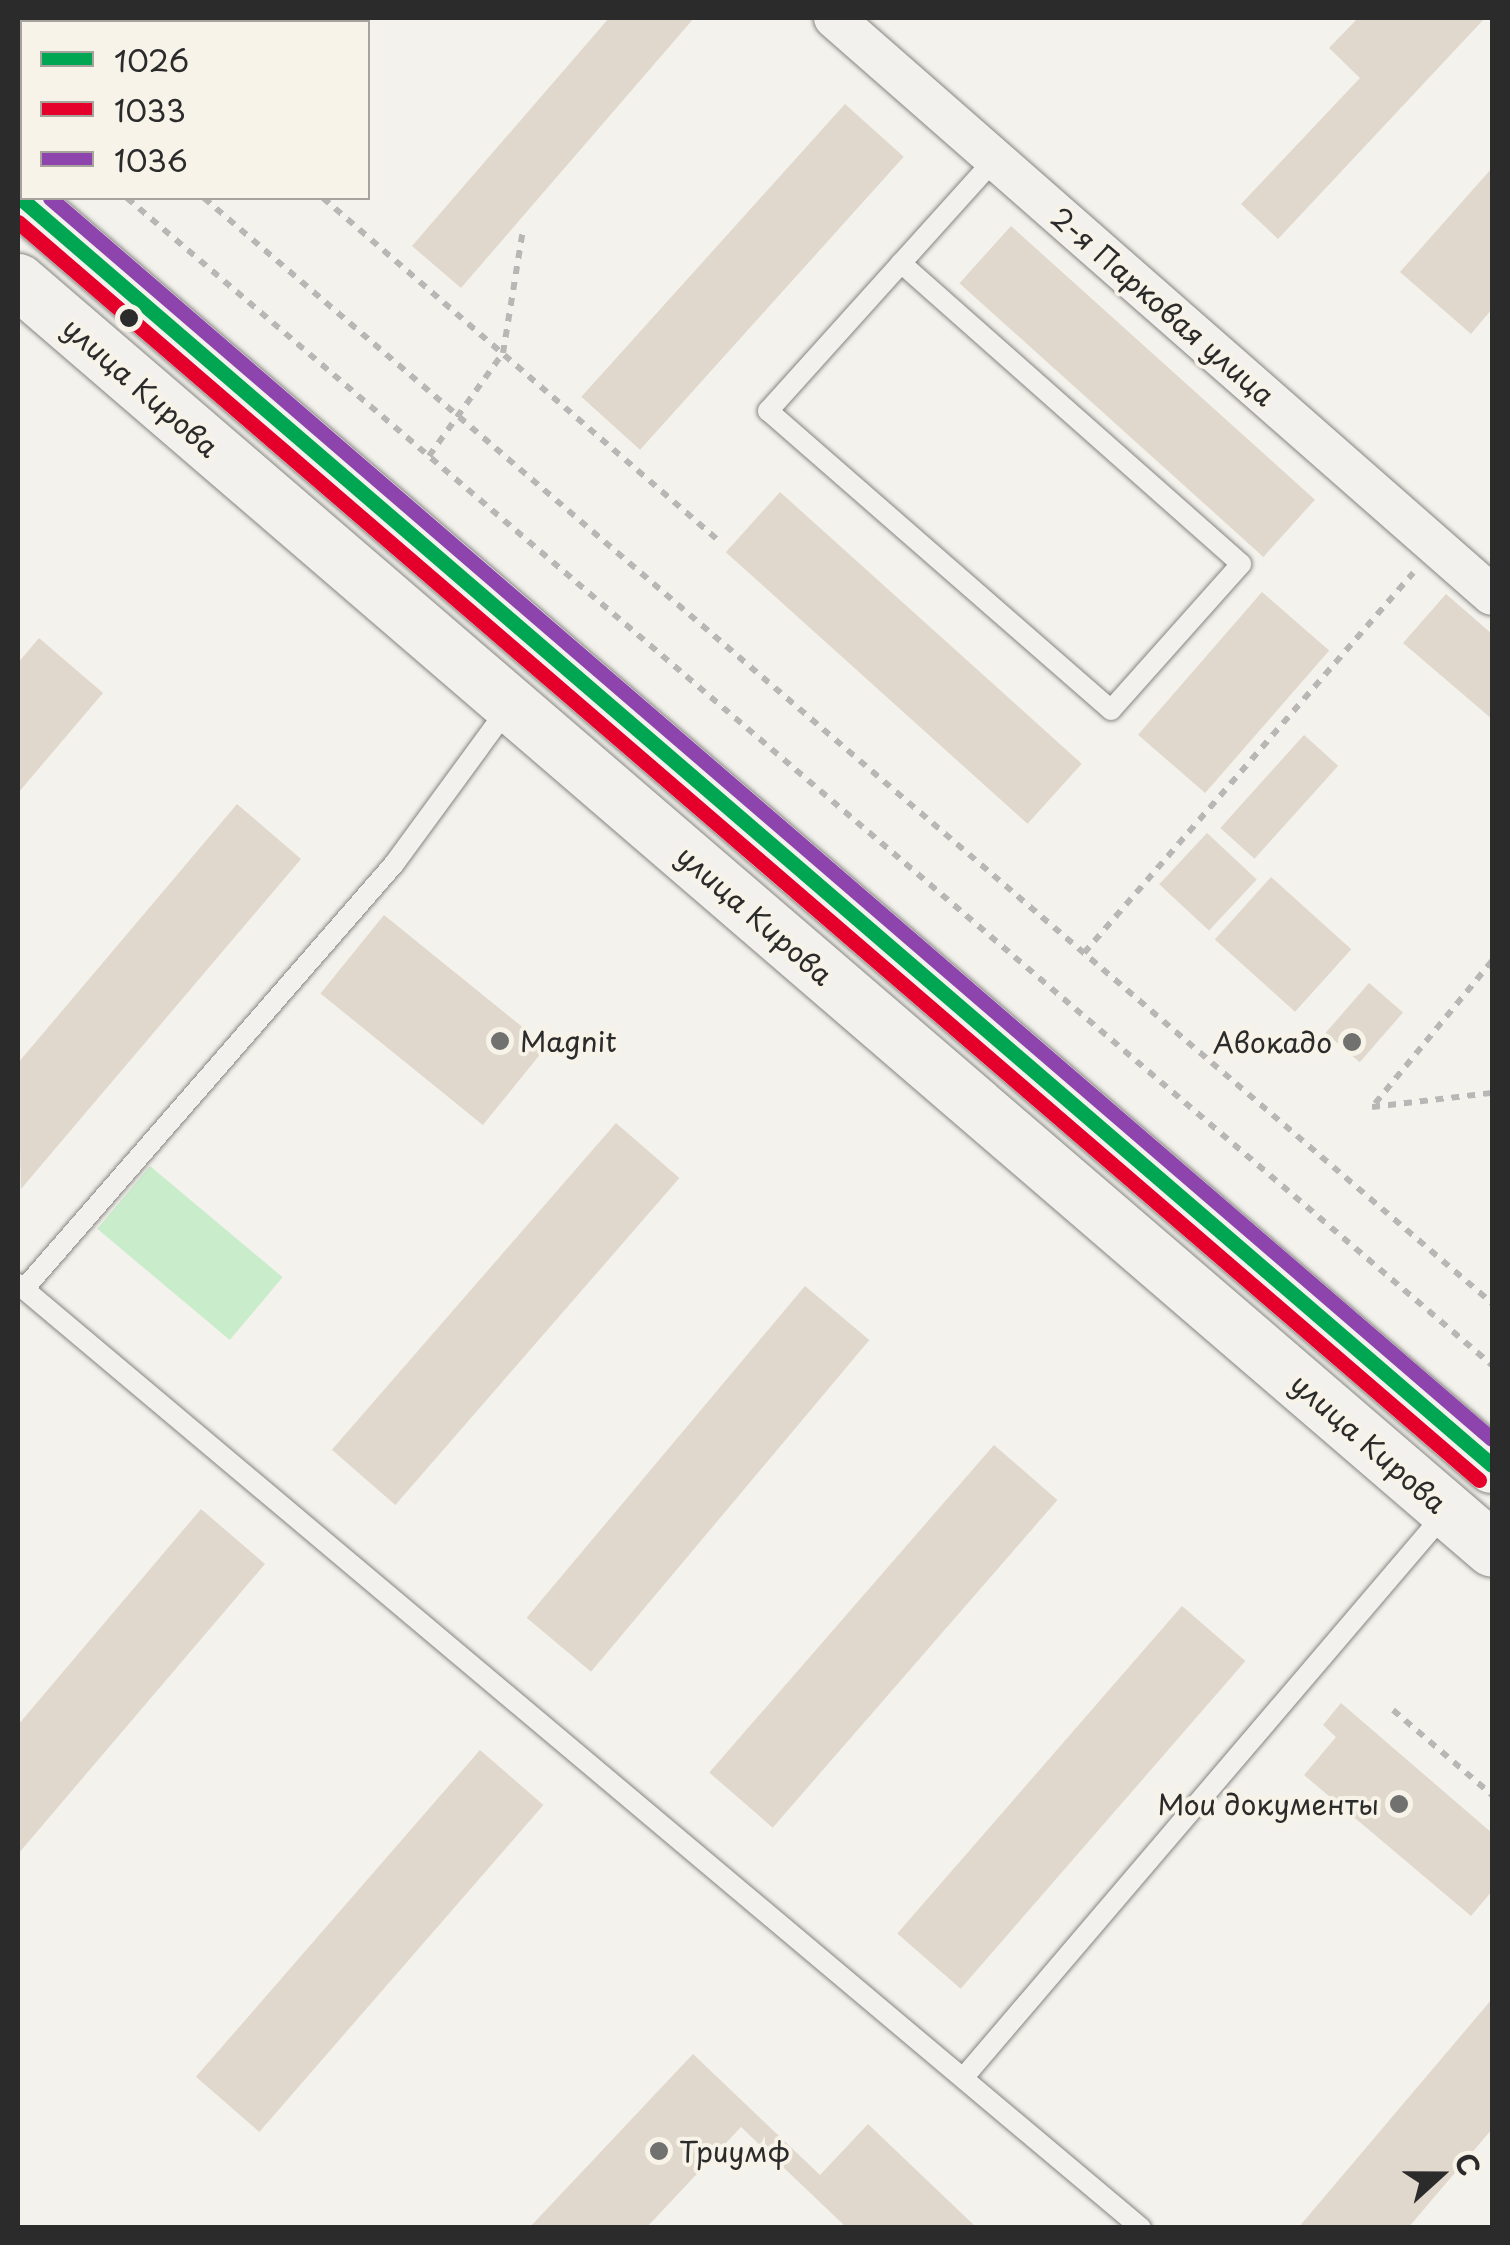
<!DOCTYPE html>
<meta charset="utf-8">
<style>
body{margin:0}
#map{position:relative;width:1510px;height:2245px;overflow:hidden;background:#f4f2ec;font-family:"Playpen Sans",sans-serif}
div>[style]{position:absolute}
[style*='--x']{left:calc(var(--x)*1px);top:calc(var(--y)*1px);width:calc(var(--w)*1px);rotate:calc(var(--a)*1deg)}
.green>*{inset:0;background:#c9eccb;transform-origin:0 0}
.building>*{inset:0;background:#e0d7cd;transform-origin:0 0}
.path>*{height:6px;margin-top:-3px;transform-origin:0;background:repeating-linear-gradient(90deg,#b8b7b5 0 8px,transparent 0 16px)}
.roads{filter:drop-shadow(0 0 2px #858582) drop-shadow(0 0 2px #858582)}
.service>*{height:20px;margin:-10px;padding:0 10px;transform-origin:10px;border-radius:10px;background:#f2f1ed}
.minor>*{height:40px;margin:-20px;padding:0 20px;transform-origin:20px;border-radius:20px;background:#f2f1ed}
.primary>*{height:55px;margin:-27.5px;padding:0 27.5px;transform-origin:27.5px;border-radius:27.5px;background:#f2f1ed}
.bus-1>*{height:15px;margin:-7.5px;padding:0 7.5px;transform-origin:7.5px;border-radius:7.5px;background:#00a651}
.bus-2>*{height:15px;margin:-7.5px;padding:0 7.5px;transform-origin:7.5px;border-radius:7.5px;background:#e4002b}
.bus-3>*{height:15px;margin:-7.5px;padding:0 7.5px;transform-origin:7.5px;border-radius:7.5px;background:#8e44ad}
.dots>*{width:28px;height:28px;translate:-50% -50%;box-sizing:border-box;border:5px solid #f7f3e8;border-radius:50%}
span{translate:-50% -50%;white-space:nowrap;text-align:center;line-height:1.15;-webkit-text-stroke:8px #f7f3e8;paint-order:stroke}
.street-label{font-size:28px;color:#2b2b2b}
.poi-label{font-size:28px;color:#2b2b2b}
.left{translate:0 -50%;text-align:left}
.right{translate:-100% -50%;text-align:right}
.frame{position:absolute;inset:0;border:20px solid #2b2b2b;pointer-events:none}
.legend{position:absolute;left:20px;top:20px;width:350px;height:180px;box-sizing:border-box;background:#f7f3e8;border:2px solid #a5a39c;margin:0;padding:12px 18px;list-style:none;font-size:30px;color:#2b2b2b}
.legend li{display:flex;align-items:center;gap:20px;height:50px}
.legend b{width:50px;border:2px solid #a5a39c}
.north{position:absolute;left:1390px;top:2125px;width:100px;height:100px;-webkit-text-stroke:8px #f7f3e8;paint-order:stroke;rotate:69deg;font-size:28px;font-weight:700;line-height:40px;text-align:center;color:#2b2b2b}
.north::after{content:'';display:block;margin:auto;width:35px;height:45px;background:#2b2b2b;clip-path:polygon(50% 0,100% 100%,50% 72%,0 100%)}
</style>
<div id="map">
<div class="green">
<i style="left:150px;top:1166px;width:173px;height:82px;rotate:40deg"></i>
</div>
<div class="building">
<i style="left:276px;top:18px;width:86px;height:6px"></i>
<i style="clip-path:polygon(609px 18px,694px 18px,461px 288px,412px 246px)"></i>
<i style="clip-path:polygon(1358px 18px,1485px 18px,1278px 239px,1241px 204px,1360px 78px,1329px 48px)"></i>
<i style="left:845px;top:104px;width:79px;height:394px;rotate:42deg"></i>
<i style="clip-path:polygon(1492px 168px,1492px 309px,1471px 334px,1400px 272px)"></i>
<i style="left:1011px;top:226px;width:409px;height:77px;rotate:42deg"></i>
<i style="left:780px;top:492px;width:406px;height:81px;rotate:42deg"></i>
<i style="left:1262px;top:592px;width:89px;height:189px;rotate:41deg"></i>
<i style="clip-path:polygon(1446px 594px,1492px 634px,1492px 719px,1403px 643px)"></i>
<i style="clip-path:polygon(39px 638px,103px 693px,18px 793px,18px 663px)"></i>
<i style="left:1304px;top:735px;width:46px;height:125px;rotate:42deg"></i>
<i style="clip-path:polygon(237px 804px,301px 859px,21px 1189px,18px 1063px)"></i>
<i style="left:1207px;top:833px;width:68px;height:70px;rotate:43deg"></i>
<i style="left:1271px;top:877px;width:108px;height:84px;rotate:42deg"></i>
<i style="left:384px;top:915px;width:209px;height:101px;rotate:39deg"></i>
<i style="left:1369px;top:983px;width:45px;height:66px;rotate:41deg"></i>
<i style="left:616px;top:1123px;width:84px;height:433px;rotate:41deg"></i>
<i style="left:805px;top:1286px;width:84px;height:433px;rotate:40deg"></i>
<i style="left:994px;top:1445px;width:84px;height:434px;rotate:41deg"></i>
<i style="clip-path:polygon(201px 1509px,265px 1564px,18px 1854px,18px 1725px)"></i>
<i style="left:1182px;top:1606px;width:84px;height:434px;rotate:41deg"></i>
<i style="clip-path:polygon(1341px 1703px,1492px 1833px,1492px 1891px,1471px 1916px,1304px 1775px,1336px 1737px,1323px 1725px)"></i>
<i style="left:480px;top:1750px;width:84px;height:433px;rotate:41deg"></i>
<i style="clip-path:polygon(1492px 1999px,1492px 2129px,1408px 2228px,1298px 2228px)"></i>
<i style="clip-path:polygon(693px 2054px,820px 2175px,868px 2124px,977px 2228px,847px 2228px,741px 2127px,646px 2228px,529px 2228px)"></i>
</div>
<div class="path">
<i style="--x:127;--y:198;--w:1796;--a:40.53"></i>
<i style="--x:204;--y:198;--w:1697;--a:40.63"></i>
<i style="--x:323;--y:198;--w:522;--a:40.89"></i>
<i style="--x:429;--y:456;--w:127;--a:-54.3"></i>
<i style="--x:503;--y:353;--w:126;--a:-80.8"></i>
<i style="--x:1084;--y:953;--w:503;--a:-49.11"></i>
<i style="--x:1492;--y:961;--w:189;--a:129.4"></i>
<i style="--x:1372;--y:1107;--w:121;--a:-6.7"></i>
<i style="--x:1393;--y:1710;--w:130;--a:40.6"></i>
</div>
<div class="roads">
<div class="service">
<i style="--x:901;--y:263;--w:454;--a:41.5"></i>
<i style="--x:1241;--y:564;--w:195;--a:131.7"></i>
<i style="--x:1111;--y:710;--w:455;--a:-138.9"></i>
<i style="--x:768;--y:411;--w:339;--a:-48"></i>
<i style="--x:18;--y:1284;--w:1467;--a:40.05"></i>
<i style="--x:24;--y:1289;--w:563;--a:-48.96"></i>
<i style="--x:394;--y:864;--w:195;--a:-53.8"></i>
<i style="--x:964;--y:2077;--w:743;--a:-49.53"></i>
</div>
<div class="minor">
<i style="--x:834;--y:18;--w:875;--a:41.25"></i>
<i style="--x:90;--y:22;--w:6;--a:-39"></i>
<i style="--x:18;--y:104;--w:6;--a:-51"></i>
</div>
<div class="primary">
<i style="--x:18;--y:196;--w:1945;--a:40.73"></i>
<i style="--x:18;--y:281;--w:1944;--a:40.7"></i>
</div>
</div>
<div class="bus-1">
<i style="--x:18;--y:196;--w:1945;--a:40.73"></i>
</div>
<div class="bus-2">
<i style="--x:18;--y:222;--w:1928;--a:40.73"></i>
</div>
<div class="bus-3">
<i style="--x:50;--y:198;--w:1902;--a:40.72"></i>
</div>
<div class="dots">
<i style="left:129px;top:318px;background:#2b2b2b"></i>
<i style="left:500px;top:1041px;background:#71716f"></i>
<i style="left:1352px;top:1042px;background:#71716f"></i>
<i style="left:1399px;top:1804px;background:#71716f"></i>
<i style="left:659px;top:2151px;background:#71716f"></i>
</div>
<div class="street-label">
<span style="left:1163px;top:306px;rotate:41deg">2-я Парковая улица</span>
<span style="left:141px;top:387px;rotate:41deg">улица Кирова</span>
<span style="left:755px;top:915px;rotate:41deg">улица Кирова</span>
<span style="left:1369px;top:1443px;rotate:41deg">улица Кирова</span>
</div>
<div class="poi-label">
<span class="left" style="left:520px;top:1041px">Magnit</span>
<span class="right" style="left:1332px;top:1042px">Авокадо</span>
<span class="right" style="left:1379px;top:1804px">Мои документы</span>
<span class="left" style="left:679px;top:2151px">Триумф</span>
</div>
<div class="frame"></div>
<ul class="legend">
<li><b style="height:12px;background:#00a651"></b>1026</li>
<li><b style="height:12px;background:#e4002b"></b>1033</li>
<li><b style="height:12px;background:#8e44ad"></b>1036</li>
</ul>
<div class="north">С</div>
</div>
